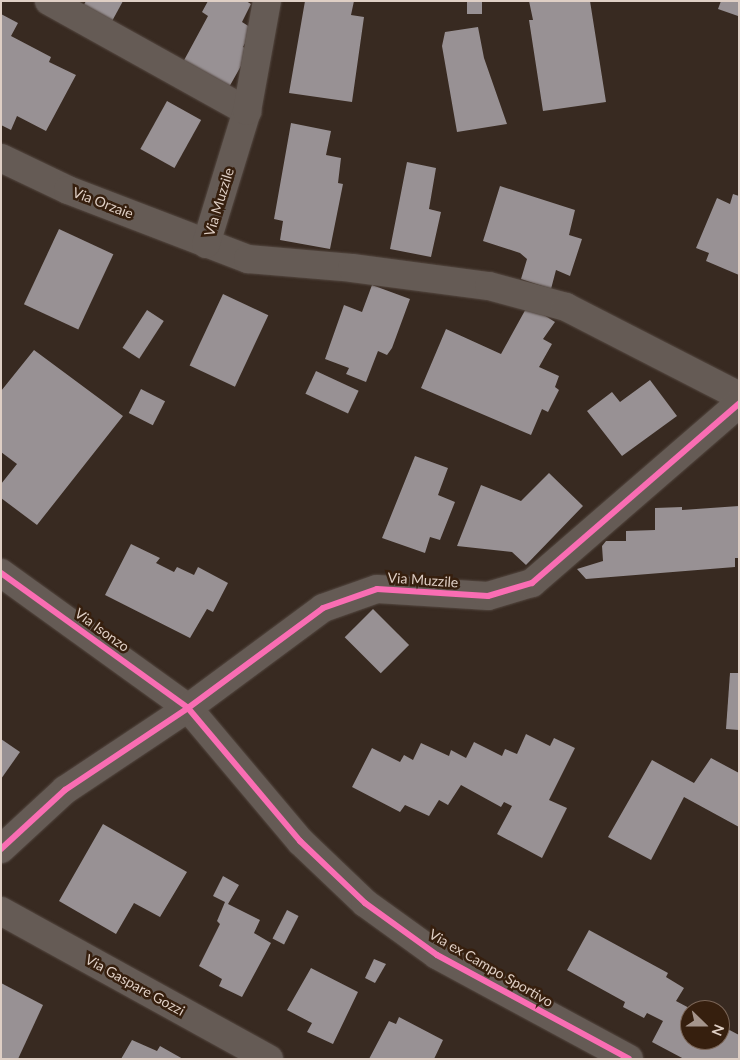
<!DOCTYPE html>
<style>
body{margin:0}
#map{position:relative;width:740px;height:1060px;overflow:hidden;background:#382a21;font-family:Lato,sans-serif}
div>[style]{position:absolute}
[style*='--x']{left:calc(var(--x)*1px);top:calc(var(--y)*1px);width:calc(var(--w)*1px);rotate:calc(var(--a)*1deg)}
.building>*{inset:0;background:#989194;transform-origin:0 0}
.roads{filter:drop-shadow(0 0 1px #544841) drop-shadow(0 0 1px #544841)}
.minor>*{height:28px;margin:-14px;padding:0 14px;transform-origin:14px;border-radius:14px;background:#655b55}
.cycleway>*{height:6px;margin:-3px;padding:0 3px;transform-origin:3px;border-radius:3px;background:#f96db3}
span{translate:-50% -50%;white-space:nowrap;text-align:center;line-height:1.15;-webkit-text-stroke:5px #361f0e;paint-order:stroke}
.street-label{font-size:14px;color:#dfcfc5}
.frame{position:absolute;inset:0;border:2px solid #dfcfc5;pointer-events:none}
.north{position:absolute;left:680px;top:1000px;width:50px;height:50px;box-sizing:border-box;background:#361f0e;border:1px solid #7a6557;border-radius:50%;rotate:112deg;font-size:14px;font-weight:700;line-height:20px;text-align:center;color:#dfcfc5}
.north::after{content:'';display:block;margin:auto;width:18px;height:22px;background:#a5958c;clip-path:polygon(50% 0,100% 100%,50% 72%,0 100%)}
</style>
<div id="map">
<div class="building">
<i style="clip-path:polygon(86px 1px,123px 1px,111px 23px,82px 8px)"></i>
<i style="clip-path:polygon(208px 1px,246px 1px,251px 4px,242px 22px,253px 29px,243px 47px,250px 50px,228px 89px,182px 64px,208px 16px,202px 12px)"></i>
<i style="clip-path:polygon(305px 1px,354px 1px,351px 15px,364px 17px,352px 102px,289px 93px)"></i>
<i style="left:467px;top:1px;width:15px;height:13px"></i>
<i style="clip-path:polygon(529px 1px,590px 1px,606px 102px,543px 111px,529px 20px,533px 20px)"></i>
<i style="clip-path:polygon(721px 1px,739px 1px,738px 16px,718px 9px)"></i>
<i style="clip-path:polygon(1px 14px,18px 23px,11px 36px,51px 57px,49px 62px,76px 75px,46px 131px,17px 116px,11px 130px,1px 125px)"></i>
<i style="clip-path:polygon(478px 27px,484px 58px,507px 124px,457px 132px,442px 46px,445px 32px)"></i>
<i style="left:167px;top:101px;width:39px;height:55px;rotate:29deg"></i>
<i style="clip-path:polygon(291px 123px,331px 131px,326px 155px,341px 158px,338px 183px,343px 184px,330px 249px,280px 240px,283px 221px,274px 219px)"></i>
<i style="clip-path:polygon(407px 162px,436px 168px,429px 209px,441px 212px,431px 257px,390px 249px)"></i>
<i style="clip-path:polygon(500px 186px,575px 210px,569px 235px,582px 239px,570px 276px,556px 270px,551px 289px,521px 279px,527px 259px,520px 253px,483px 241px)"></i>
<i style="clip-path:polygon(733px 194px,739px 196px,739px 275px,706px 261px,709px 253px,696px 248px,717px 198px,730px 204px)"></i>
<i style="left:59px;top:229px;width:60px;height:83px;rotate:25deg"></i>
<i style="clip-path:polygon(372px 285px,410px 299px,392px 348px,387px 355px,378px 351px,366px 382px,346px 374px,349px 368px,325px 359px,344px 305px,362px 312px)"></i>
<i style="left:223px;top:294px;width:50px;height:79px;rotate:25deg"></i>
<i style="clip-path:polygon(528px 305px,555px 322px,543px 339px,552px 344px,539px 367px,559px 376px,555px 387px,559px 390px,548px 412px,542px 409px,531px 435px,421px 388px,446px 329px,501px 354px)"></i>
<i style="left:147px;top:310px;width:20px;height:45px;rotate:33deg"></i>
<i style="clip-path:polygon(34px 350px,123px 416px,37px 525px,1px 498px,1px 484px,17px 464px,1px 452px,1px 391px)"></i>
<i style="left:316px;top:371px;width:47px;height:25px;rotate:25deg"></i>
<i style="clip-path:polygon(650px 380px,677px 416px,622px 456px,587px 411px,612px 392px,620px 402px)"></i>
<i style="left:141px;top:389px;width:27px;height:27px;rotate:27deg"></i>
<i style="clip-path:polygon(415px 456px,448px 468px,438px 495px,455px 502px,440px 540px,430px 537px,425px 553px,382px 538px)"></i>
<i style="clip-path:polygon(549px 473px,583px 506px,526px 565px,512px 552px,457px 546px,481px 485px,521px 501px)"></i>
<i style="clip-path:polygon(739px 506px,739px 558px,735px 558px,735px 567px,586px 579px,577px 569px,603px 561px,602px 546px,606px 541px,626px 541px,626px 531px,655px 530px,655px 508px,682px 507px,682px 510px)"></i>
<i style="clip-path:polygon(131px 544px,160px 558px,156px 563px,174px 572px,177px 567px,194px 575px,198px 567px,228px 583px,213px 612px,207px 609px,190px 638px,105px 595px)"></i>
<i style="left:373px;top:609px;width:51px;height:40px;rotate:45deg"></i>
<i style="clip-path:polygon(730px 673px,739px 673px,739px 730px,726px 729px)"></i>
<i style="clip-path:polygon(526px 734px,550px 746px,554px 738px,575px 748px,549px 800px,567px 808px,542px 858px,497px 834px,512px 806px,504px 802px,501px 807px,461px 785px,448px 805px,439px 800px,429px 816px,405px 805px,400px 812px,352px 787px,372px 748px,400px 762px,404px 755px,413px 760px,421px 743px,449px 756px,451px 750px,466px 758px,474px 742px,502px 756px,505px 749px,517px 754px)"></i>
<i style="clip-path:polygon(1px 739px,20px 752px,1px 779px)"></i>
<i style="clip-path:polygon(711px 758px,739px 773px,739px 827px,684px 797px,651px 860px,608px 837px,652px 760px,694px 783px)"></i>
<i style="clip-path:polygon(103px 824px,187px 872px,160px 917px,134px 903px,116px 934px,59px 901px)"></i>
<i style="clip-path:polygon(223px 876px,239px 885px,228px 904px,260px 920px,254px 933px,271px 943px,242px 997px,219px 986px,222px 979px,199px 966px,220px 924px,217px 921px,225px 902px,213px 896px)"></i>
<i style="left:287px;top:910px;width:13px;height:32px;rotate:27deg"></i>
<i style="clip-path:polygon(589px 930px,668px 973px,666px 977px,684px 988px,676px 1001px,693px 1010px,690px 1010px,690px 1040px,720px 1040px,720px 1025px,739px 1035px,739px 1059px,684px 1059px,652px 1042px,663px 1021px,647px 1013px,644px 1018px,623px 1007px,625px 1002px,567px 970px)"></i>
<i style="clip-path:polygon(374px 959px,386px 964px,375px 983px,365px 978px)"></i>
<i style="clip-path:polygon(311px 968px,358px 992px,333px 1044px,307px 1032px,312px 1023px,287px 1010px)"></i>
<i style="clip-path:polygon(1px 983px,43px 1005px,18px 1059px,1px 1059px)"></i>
<i style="clip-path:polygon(399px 1017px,443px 1040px,434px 1059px,369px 1059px,389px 1021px,396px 1024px)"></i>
<i style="clip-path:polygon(132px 1040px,157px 1051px,160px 1046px,183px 1059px,121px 1059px)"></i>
</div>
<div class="roads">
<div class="minor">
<i style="--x:49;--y:1;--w:227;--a:29.1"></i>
<i style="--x:1;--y:158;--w:74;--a:25.5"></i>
<i style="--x:68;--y:190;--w:193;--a:21"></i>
<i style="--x:248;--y:259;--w:104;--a:4.9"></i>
<i style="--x:352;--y:268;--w:138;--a:7.5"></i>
<i style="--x:489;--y:286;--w:80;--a:15.3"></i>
<i style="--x:566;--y:307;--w:195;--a:27.2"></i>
<i style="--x:206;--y:244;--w:139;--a:-72.9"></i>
<i style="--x:247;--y:111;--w:112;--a:-79.7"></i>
<i style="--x:1;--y:573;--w:231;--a:35.8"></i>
<i style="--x:188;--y:708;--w:174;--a:49.9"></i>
<i style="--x:300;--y:841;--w:90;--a:43.6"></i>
<i style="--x:365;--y:903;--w:89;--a:35.8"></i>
<i style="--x:437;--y:955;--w:218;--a:28.4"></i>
<i style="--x:1;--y:849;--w:87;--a:-42.7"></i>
<i style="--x:65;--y:790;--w:148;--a:-33.7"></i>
<i style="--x:188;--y:708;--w:168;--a:-36.5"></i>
<i style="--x:323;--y:608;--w:57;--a:-19.4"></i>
<i style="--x:377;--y:589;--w:111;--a:3.6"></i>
<i style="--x:488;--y:596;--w:46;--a:-16.5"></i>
<i style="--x:532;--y:583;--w:274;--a:-40.9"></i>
<i style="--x:1;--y:911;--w:306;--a:28.9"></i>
</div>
</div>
<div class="cycleway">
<i style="--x:1;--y:573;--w:231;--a:35.8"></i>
<i style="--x:188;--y:708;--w:174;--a:49.9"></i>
<i style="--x:300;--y:841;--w:90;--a:43.6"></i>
<i style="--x:365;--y:903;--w:89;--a:35.8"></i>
<i style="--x:437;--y:955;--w:218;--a:28.4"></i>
<i style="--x:1;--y:849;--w:87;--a:-42.7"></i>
<i style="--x:65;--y:790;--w:148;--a:-33.7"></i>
<i style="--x:188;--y:708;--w:168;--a:-36.5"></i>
<i style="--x:323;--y:608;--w:57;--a:-19.4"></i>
<i style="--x:377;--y:589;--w:111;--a:3.6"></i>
<i style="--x:488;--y:596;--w:46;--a:-16.5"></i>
<i style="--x:532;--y:583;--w:274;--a:-40.9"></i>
</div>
<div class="street-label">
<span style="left:219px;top:202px;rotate:-73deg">Via Muzzile</span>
<span style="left:103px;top:203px;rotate:21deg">Via Orzaie</span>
<span style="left:423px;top:580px;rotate:4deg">Via Muzzile</span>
<span style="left:102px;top:630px;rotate:36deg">Via Isonzo</span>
<span style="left:491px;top:968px;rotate:30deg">Via ex Campo Sportivo</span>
<span style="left:135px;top:985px;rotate:29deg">Via Gaspare Gozzi</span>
</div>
<div class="frame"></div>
<div class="north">N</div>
</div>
